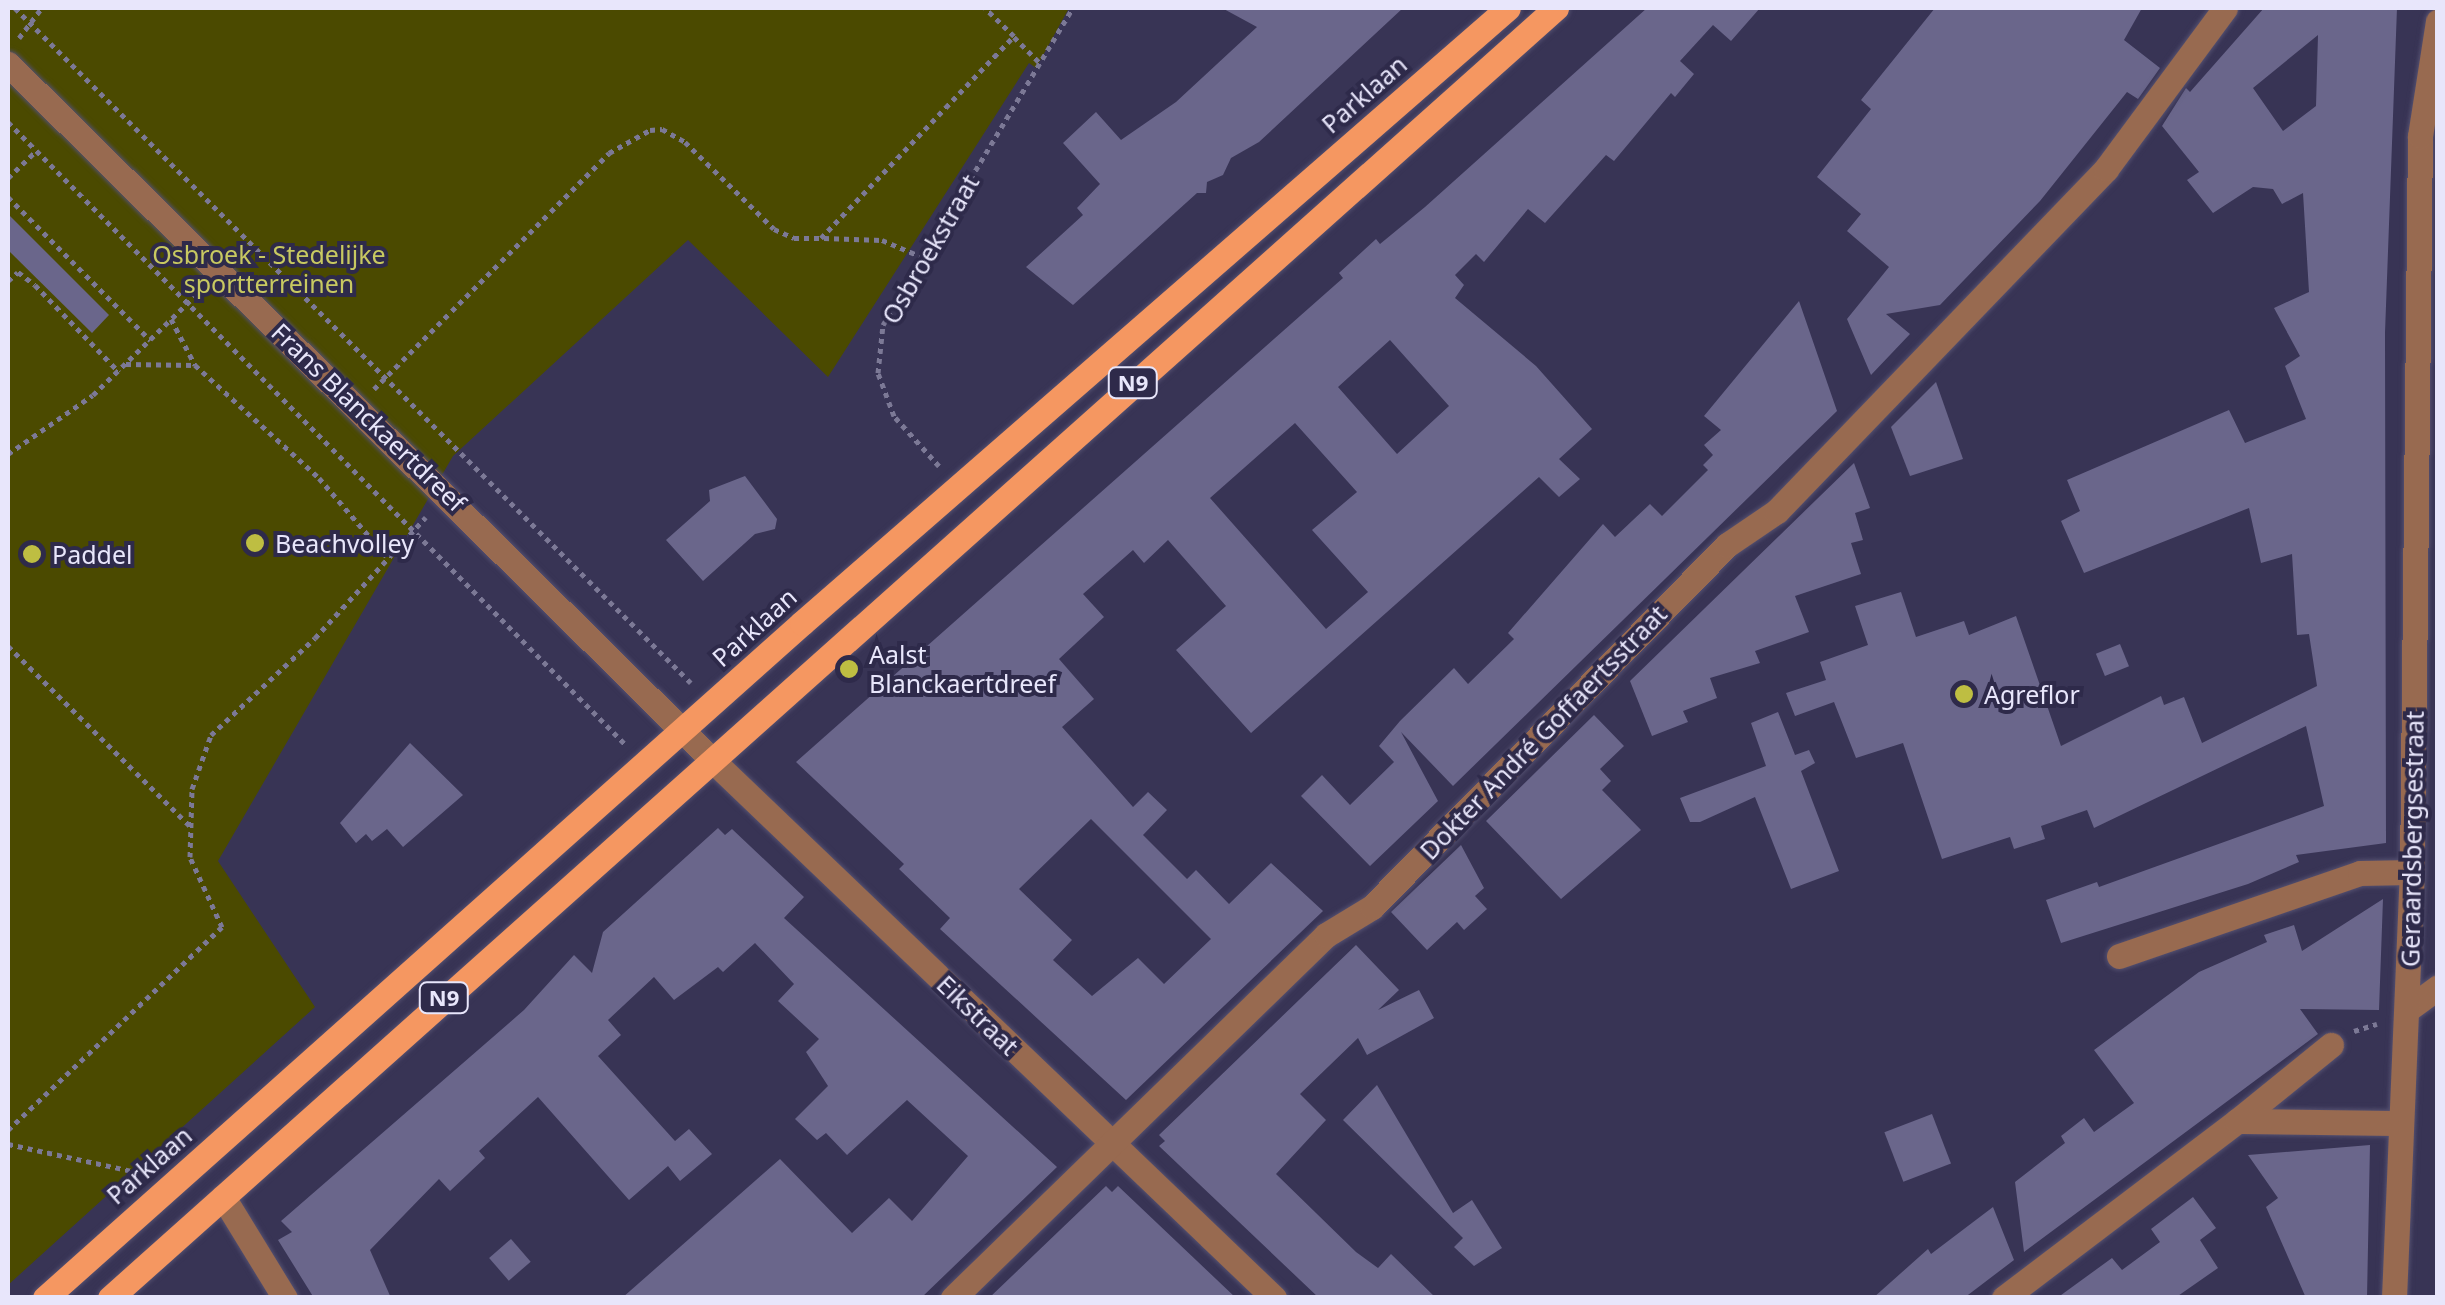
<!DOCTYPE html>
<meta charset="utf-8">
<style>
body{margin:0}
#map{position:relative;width:2445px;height:1305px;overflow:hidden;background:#383455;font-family:"Noto Sans",sans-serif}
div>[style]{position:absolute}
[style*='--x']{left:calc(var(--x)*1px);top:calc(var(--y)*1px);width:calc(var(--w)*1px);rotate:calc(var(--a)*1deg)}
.green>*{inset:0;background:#4b4a00}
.building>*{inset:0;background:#6a668b;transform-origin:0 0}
.path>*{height:5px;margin-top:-2.5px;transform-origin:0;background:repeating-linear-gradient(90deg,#7c7996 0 5px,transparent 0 10px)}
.roads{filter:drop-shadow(0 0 2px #545070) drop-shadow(0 0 2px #545070)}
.minor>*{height:25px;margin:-12.5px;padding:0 12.5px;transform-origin:12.5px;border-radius:12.5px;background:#986a50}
.major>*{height:25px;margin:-12.5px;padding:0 12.5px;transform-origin:12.5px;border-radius:12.5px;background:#f59761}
.dots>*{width:28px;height:28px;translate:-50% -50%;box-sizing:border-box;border:5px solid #2e2a4a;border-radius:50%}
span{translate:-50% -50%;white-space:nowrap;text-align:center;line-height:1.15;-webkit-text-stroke:8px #2e2a4a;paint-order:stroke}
.shield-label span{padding:2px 8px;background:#2e2a4a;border:2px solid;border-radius:8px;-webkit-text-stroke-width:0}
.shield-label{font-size:22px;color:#e8e6fb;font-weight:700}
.street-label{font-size:25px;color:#e8e6fb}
.park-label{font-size:25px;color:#c8c961}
.poi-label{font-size:25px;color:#e8e6fb}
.left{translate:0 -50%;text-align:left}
.frame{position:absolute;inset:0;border:10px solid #e8e6fb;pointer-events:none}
</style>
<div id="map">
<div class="green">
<i style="clip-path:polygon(8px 8px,1069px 8px,1036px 68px,1029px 63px,828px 377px,688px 240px,453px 456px,218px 861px,315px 1007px,8px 1285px)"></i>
</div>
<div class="building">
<i style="clip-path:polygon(1222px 8px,1403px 8px,1259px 142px,1231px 158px,1223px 175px,1207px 182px,1206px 193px,1197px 193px,1073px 305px,1026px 267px,1083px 215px,1077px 208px,1100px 184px,1063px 143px,1096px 112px,1121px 140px,1176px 102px,1257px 27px)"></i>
<i style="clip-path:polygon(evenodd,1647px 8px,1760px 8px,1731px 41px,1713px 25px,1680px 61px,1694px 74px,1675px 97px,1671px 93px,1614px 161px,1606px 155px,1545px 223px,1528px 209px,1484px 262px,1476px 254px,1455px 275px,1464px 285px,1455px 298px,1536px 366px,1592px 429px,1559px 459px,1580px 479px,1559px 497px,1539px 477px,1251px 733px,1176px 650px,1226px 606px,1168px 540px,1144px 563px,1133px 550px,1083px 594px,1104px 617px,1059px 659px,1094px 699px,1062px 727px,1133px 807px,1148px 792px,1167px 810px,1143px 835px,1187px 879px,1196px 870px,1229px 904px,1271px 863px,1323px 911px,1126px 1100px,940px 929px,950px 918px,899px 869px,904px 864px,796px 762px,1343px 278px,1339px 273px,1376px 239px,1380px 244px,1425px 207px,1647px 8px,1390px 340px,1449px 406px,1397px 454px,1338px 387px,1390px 340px,1647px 8px,1295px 423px,1357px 492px,1312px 530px,1368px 592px,1326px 629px,1210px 498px,1295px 423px,1647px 8px,1091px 819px,1211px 939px,1164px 984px,1138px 958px,1092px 996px,1053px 960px,1072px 940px,1019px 889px,1091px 819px)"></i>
<i style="clip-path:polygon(1935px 8px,2142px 8px,2124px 40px,2160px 68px,2138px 99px,2127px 92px,2040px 201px,1940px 305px,1886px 314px,1910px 334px,1871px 375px,1847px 319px,1889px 267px,1847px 231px,1861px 214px,1817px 177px,1871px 109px,1861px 100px)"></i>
<i style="clip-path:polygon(evenodd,2264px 8px,2397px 8px,2385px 333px,2386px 843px,2296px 855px,2299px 862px,2248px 884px,2061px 943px,2046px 900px,2097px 882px,2099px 887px,2324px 806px,2306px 726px,2094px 828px,2087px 810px,2041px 826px,2045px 839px,2014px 849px,2010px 837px,1942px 859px,1903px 743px,1856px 758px,1834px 702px,1795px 716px,1786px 693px,1826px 680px,1820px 662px,1868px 645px,1855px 606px,1901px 592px,1916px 637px,1964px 621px,1969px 635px,2016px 616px,2061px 746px,2161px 696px,2164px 705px,2184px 697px,2202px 743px,2317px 686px,2309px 634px,2297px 635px,2292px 554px,2261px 563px,2249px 508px,2084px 573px,2061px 521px,2080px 511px,2067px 480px,2229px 410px,2245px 443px,2306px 419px,2285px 366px,2300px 356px,2274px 308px,2309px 292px,2303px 193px,2282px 204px,2273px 189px,2253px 187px,2213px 213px,2187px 180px,2199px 172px,2162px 126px,2186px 88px,2190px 92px,2264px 8px,2318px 35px,2316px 106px,2283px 131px,2253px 88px,2318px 35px)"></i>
<i style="clip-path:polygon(8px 214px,109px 315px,92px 333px,8px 250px)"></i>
<i style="clip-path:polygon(1799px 301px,1837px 411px,1453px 786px,1401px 732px,1438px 801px,1370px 866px,1301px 796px,1322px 775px,1350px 805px,1394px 762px,1379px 746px,1400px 721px,1454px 668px,1468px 684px,1514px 639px,1508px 633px,1603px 524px,1615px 537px,1650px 504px,1662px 516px,1708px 470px,1703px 465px,1713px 455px,1704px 445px,1721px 430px,1704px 416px)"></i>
<i style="clip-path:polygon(1936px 382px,1963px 459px,1910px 476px,1891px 427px)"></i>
<i style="clip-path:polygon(1854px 463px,1870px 508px,1855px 513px,1863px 540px,1851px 543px,1861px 574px,1795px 596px,1809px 632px,1755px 651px,1760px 663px,1710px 678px,1717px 698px,1683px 711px,1688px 722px,1652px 736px,1630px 681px)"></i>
<i style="clip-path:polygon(745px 476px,777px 519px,775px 529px,755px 534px,703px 581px,666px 540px,710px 501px,709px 490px)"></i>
<i style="left:2120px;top:644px;width:24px;height:26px;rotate:68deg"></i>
<i style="clip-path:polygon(1778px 712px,1795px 755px,1809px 750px,1815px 763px,1801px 771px,1839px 871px,1791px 889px,1755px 797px,1700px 822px,1690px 822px,1680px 798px,1766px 766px,1751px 723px)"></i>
<i style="clip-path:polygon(1594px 715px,1624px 746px,1600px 769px,1611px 781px,1602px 790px,1641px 830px,1561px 899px,1486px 821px)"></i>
<i style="clip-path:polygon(410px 743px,463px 795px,403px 847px,387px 829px,372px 841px,366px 834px,356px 843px,340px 823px)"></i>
<i style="clip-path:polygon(718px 828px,725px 835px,732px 829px,804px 897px,784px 918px,1057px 1167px,921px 1298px,622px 1298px,780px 1159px,852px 1233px,889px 1198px,912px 1221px,968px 1156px,907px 1100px,847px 1155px,826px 1133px,817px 1140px,795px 1119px,828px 1086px,806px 1052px,819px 1039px,778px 1001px,794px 984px,755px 943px,723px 972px,718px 967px,674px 1000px,654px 977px,608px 1020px,621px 1035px,598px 1056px,675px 1141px,689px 1129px,712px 1154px,680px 1181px,668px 1166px,629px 1200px,538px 1097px,479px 1151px,485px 1158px,450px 1191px,439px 1179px,370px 1250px,391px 1298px,314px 1298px,278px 1240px,292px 1232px,281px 1221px,524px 1010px,574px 955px,592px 973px,603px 932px)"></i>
<i style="clip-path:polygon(1461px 845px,1484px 888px,1475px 896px,1487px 909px,1464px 930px,1457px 922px,1427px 950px,1391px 912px)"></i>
<i style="clip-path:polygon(2383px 899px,2379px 1010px,2300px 1009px,2318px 1034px,2024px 1252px,2015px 1182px,2065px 1143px,2061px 1136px,2084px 1118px,2094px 1132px,2134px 1103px,2094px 1050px,2199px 972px,2267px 942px,2264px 935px,2294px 925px,2302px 951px)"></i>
<i style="clip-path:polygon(1356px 945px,1399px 990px,1378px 1010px,1419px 990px,1434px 1018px,1367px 1055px,1358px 1038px,1300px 1094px,1326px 1120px,1276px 1174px,1356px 1252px,1378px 1268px,1391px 1254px,1436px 1298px,1319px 1298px,1159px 1146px,1165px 1141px,1159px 1135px)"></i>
<i style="clip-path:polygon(1377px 1085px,1453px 1213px,1472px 1200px,1502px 1248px,1474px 1266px,1454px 1247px,1463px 1238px,1343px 1120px)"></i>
<i style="left:1932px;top:1114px;width:53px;height:51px;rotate:69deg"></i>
<i style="clip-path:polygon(2370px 1145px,2367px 1298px,2306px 1298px,2266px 1207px,2278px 1198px,2248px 1155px)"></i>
<i style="clip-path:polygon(1106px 1186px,1112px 1192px,1118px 1186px,1236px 1298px,989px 1298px)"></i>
<i style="clip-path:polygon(2193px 1197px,2216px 1228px,2200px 1240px,2218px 1268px,2175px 1298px,2057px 1298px,2112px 1258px,2122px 1270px,2160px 1242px,2151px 1229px)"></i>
<i style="clip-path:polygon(1993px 1207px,2014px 1260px,1964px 1298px,1873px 1298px,1928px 1249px,1931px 1254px)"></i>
<i style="left:511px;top:1239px;width:30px;height:29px;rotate:49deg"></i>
</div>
<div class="path">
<i style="--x:15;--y:8;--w:955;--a:44.96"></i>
<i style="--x:1014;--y:37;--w:37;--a:45"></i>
<i style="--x:19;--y:38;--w:38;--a:-53"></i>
<i style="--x:8;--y:122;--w:876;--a:45.23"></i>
<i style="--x:8;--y:178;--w:40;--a:-44"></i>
<i style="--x:8;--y:197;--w:202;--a:45.2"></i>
<i style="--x:824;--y:238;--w:58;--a:2"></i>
<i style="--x:882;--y:240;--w:43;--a:23"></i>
<i style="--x:8;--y:281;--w:13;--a:-42"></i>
<i style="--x:18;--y:272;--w:21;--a:37"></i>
<i style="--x:35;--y:285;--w:121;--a:46"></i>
<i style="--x:171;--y:319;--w:52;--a:62.4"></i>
<i style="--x:195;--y:365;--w:168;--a:42.3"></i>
<i style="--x:319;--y:478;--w:103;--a:49.3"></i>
<i style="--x:126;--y:364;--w:69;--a:0.8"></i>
<i style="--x:374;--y:389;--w:333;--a:-45.1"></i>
<i style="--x:609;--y:153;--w:47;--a:-29.3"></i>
<i style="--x:650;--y:130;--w:12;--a:-5"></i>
<i style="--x:662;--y:129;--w:26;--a:29"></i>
<i style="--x:685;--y:142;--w:124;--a:44.3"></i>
<i style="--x:774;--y:229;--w:22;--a:24"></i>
<i style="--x:794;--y:238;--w:27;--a:0"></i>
<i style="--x:821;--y:238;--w:279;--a:-46.3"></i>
<i style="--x:1014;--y:36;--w:40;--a:-136"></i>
<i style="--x:8;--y:454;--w:103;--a:-34.8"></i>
<i style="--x:93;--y:395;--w:151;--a:-44.2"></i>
<i style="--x:939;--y:466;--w:67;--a:-132"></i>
<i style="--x:894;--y:416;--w:46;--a:-110.4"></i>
<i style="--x:878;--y:373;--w:48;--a:-84.1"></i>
<i style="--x:883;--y:325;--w:370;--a:-59.1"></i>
<i style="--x:8;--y:646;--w:256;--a:44.7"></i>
<i style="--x:2354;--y:1031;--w:24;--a:-17"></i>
<i style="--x:8;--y:1130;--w:295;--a:-43.5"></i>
<i style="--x:222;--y:927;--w:77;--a:-114.6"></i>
<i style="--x:190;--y:857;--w:68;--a:-88.3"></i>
<i style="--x:192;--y:789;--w:57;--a:-70.6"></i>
<i style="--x:211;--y:735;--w:142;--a:-43"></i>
<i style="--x:315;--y:638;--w:164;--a:-47.5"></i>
<i style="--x:8;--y:1144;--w:131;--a:12.3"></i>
</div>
<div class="roads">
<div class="minor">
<i style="--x:8;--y:64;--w:987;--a:44.67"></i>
<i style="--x:710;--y:758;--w:781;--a:43.75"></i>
<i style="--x:2119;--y:956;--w:255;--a:-19"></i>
<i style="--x:2360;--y:873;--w:52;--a:-1.1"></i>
<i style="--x:2408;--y:1009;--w:37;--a:-36"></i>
<i style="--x:2237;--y:1121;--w:121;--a:-39"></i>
<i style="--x:223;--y:1197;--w:119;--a:58.5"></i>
<i style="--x:953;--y:1298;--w:520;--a:-44.22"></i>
<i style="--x:1326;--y:935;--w:54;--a:-31.3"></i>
<i style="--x:1372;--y:907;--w:507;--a:-45.56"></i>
<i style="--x:1727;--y:545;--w:60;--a:-34.2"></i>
<i style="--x:1777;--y:511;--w:475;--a:-46.1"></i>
<i style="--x:2106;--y:169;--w:200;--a:-53.5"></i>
<i style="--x:2004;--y:1298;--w:293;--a:-37.2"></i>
<i style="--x:2237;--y:1121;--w:164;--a:0.7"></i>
<i style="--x:2394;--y:1298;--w:426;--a:-87.6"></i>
<i style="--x:2412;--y:872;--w:736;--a:-89.38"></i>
<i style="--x:2420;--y:136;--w:116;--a:-81.1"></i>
</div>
<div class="major">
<i style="--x:45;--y:1298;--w:1014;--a:-41.72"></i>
<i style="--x:802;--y:623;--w:936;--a:-41.06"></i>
<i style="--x:110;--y:1298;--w:1938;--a:-41.74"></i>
</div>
</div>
<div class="dots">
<i style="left:255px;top:543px;background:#bebe42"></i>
<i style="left:32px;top:554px;background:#bebe42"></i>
<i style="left:849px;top:669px;background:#bebe42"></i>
<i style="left:1964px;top:694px;background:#bebe42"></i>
</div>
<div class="shield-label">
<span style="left:1133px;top:383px">N9</span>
<span style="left:444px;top:998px">N9</span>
</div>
<div class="street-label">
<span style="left:1364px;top:94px;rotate:-41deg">Parklaan</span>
<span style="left:930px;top:249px;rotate:-60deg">Osbroekstraat</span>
<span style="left:369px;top:417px;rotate:44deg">Frans Blanckaertdreef</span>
<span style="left:754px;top:627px;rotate:-42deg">Parklaan</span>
<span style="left:1543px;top:732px;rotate:-46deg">Dokter André Goffaertsstraat</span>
<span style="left:2412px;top:839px;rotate:-89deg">Geraardsbergsestraat</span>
<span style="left:978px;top:1015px;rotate:44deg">Eikstraat</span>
<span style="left:149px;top:1165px;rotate:-41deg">Parklaan</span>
</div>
<div class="park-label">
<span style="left:269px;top:269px">Osbroek - Stedelijke<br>sportterreinen</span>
</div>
<div class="poi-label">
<span class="left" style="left:275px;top:543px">Beachvolley</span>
<span class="left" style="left:52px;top:554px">Paddel</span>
<span class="left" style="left:869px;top:669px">Aalst<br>Blanckaertdreef</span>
<span class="left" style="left:1984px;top:694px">Agreflor</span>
</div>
<div class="frame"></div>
</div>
